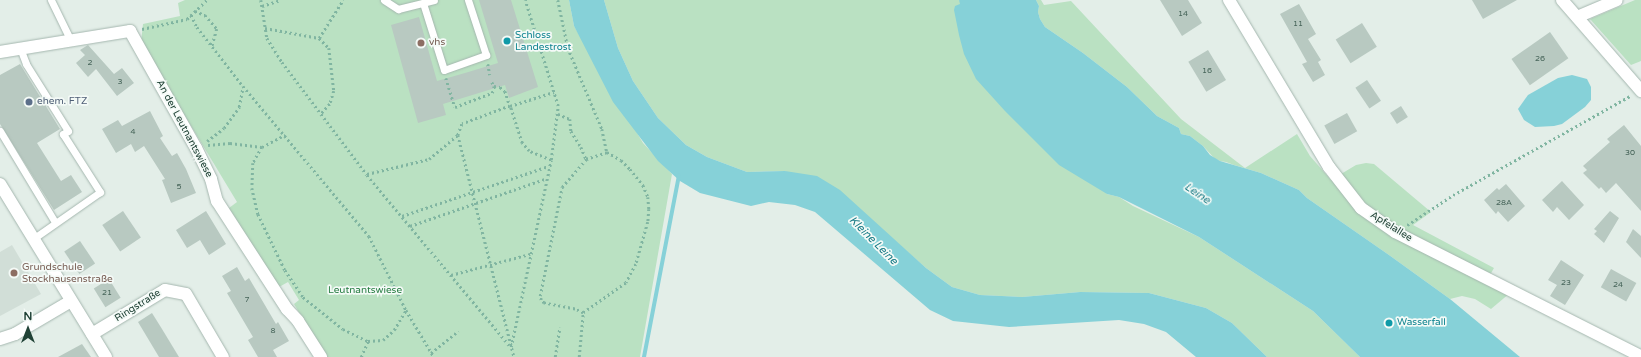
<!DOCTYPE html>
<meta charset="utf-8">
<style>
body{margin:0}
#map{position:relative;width:1641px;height:357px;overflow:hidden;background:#e3eee8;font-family:"Varela Round",sans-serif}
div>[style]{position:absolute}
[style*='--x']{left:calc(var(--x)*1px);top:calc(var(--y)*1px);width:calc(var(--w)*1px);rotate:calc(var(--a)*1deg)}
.built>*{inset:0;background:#d1ded7}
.green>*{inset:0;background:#bae1c2}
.water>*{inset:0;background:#86d1d8}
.stream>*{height:4px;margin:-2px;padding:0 2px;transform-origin:2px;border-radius:2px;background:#86d1d8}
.building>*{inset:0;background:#b8c9c1;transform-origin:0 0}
.path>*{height:2.5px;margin-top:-1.25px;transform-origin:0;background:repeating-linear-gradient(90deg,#80b5a1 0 2px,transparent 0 5px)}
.roads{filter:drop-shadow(0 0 1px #a5b7af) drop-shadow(0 0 1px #a5b7af)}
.service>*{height:7px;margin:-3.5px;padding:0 3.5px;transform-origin:3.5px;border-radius:3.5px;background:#fff}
.minor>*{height:12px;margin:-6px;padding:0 6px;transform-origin:6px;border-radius:6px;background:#fff}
.secondary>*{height:12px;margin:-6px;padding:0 6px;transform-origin:6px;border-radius:6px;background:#fff}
.dots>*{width:11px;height:11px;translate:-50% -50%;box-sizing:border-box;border:2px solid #f4faf7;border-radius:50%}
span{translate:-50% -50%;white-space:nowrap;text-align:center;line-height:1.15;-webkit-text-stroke:3.5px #f4faf7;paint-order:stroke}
.number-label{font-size:8px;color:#466459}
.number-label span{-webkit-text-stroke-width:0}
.culture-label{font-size:10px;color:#0d838f}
.left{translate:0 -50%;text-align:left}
.education-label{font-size:10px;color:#785e54}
.service-label{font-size:10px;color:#4e5e75}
.street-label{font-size:10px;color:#204236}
.park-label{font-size:10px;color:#267d42}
.water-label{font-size:11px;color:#147984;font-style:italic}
.north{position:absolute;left:8px;top:309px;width:40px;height:40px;-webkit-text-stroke:3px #f4faf7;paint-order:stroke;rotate:0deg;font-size:11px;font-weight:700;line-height:16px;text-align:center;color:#204236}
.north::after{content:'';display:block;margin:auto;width:14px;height:18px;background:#204236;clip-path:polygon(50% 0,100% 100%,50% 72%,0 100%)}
</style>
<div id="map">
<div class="built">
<i style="clip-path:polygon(12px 245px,41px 294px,0 316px,0 252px)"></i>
</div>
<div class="green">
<i style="clip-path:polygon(185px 0,569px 0,574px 26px,643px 143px,672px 174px,640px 357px,326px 357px,294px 304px,299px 300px,288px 282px,279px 287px,229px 208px,237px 202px,141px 43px,143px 24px,180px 16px,178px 3px)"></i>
<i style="clip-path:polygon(604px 0,959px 0,1107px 194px,1119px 197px,1133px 206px,1199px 237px,1313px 311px,1360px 357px,1267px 357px,1232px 323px,1206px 308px,1149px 293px,1080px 292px,1022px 297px,980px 295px,952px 287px,926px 268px,885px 232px,785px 171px,747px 172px,707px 157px,686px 145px,658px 118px,633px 81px,618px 48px)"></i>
<i style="clip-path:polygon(1036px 0,1041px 0,1044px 5px,1071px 1px,1181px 119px,1245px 168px,1297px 134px,1310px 156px,1331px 180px,1356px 165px,1366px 163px,1374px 164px,1431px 212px,1413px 225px,1494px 268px,1487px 280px,1510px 293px,1491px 309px,1475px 299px,1462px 296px,1450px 299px,1389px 255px,1307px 198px,1299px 190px,1261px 173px,1234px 165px,1226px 162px,1220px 161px,1215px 159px,1203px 146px,1190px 136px,1181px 134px,1179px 128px,1157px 116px,1127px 87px,1083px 53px,1045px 27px,1040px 19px,1038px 12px,1039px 6px)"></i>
<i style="clip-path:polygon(1635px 0,1641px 0,1641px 61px,1631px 65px,1590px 19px)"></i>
</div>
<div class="water">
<i style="clip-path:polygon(569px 0,604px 0,618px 48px,633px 81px,658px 118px,686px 145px,707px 157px,747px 172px,785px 171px,817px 176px,840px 190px,926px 268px,952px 287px,980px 295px,1022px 297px,1080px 292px,1149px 293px,1206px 308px,1232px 323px,1267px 357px,1196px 357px,1166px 332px,1144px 324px,1119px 320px,1009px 327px,953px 321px,930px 310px,815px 212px,795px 205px,769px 202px,751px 206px,700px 193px,680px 181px,658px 161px,613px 102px,574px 26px)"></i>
<i style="clip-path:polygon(959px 0,1036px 0,1039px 6px,1038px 12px,1040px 19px,1045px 27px,1083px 53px,1127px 87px,1157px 116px,1179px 128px,1181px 134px,1190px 136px,1203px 146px,1210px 155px,1220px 161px,1261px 173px,1299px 190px,1307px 198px,1389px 255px,1450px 299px,1520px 357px,1360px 357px,1313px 311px,1199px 237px,1119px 197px,1107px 194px,1059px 165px,1005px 111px,976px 79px,964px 54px,959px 35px,954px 10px,955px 6px,960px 4px)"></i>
<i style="clip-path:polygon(1572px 75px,1587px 79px,1591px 87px,1591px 100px,1585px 107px,1562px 124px,1554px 126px,1535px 127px,1524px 120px,1518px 109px,1528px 95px,1558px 78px)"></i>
</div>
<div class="stream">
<i style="--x:644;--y:357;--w:185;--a:-79.1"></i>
</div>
<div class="building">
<i style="clip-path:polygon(479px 0,511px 0,538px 87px,509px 98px,505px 85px,443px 104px,446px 115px,418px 123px,391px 25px,419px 17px,437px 81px,465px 73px,498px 63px)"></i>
<i style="clip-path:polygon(1160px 0,1188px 0,1202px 23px,1182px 36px)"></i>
<i style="clip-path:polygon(1472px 0,1517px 0,1483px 19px)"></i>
<i style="clip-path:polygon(1299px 4px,1316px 34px,1308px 39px,1321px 60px,1318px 62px,1325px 75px,1313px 82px,1302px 64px,1307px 62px,1280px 14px)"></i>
<i style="left:1362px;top:23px;width:28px;height:31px;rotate:58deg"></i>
<i style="left:1550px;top:32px;width:32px;height:47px;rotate:55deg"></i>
<i style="clip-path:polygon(88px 45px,114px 74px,122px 68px,134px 83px,117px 96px,96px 69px,88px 77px,76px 63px,85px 55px,80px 50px)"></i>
<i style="left:1208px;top:50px;width:35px;height:23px;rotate:59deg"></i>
<i style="clip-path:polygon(20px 64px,60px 129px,37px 143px,61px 181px,71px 175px,82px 192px,54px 210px,0 124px,0 75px)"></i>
<i style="left:1367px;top:80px;width:25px;height:14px;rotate:56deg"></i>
<i style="left:1401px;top:106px;width:13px;height:13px;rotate:58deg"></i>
<i style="clip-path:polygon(150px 111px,163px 136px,160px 138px,172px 156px,177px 153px,186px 169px,196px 193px,171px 203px,162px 180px,165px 179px,144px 146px,135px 152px,131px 144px,116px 153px,102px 129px,118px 120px,122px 126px)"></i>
<i style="left:1347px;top:113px;width:21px;height:26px;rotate:61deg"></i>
<i style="clip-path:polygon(1624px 125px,1641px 146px,1641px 211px,1616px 183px,1606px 193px,1601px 187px,1599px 189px,1583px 173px,1587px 170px,1583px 166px,1610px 142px,1607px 139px)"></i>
<i style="clip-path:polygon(1562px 181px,1584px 205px,1569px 220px,1557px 207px,1553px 212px,1542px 200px)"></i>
<i style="clip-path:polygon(1506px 184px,1525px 206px,1508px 222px,1498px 211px,1496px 214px,1484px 200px,1497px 188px,1499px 190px)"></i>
<i style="left:123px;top:211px;width:32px;height:25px;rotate:56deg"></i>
<i style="clip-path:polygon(206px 211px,226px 244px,209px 255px,200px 240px,187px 248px,176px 230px)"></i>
<i style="clip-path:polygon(1610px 211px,1619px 218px,1604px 243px,1594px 234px,1597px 231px,1594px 229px)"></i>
<i style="clip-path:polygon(1633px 229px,1641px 236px,1641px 258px,1626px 242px)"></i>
<i style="left:80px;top:241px;width:27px;height:19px;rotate:56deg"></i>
<i style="clip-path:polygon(1561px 260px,1584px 275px,1565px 305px,1550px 296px,1557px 285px,1548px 280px)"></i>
<i style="clip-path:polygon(237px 267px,245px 281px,249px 278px,276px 324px,278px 322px,289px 341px,273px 350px,277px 357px,258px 357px,248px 340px,253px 337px,227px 293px,231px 291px,222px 276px)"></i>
<i style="left:1611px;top:269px;width:29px;height:21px;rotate:29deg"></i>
<i style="left:109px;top:279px;width:22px;height:18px;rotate:58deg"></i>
<i style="clip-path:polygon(152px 313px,162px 329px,179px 357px,159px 357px,138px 322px)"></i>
<i style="clip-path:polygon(82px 344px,91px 357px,58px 357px)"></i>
</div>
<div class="path">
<i style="--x:261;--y:0;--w:38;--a:81"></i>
<i style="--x:267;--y:38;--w:28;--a:58"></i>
<i style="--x:282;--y:62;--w:141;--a:53"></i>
<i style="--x:367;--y:175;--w:224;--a:50.1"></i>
<i style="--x:558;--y:0;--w:49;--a:78.2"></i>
<i style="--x:568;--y:48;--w:88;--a:67.2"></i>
<i style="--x:602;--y:129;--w:24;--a:78"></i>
<i style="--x:262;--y:6;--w:19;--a:-18"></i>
<i style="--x:195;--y:11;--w:11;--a:22"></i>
<i style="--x:205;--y:15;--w:18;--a:49"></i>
<i style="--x:217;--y:29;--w:18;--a:106"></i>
<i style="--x:191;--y:15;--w:13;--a:63"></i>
<i style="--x:197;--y:27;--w:75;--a:52.1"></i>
<i style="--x:243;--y:86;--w:196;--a:50"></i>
<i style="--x:369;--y:236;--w:83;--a:63.4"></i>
<i style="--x:406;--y:310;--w:55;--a:59.2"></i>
<i style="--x:265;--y:28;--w:55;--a:10.5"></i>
<i style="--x:319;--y:38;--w:14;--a:45"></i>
<i style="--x:329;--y:48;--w:43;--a:83.4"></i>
<i style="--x:334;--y:91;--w:14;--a:107"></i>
<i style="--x:330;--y:104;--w:13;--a:132"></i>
<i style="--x:142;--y:29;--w:46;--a:-12.5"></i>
<i style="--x:187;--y:19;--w:28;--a:-44"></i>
<i style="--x:319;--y:38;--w:45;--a:-57.7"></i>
<i style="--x:488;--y:64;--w:11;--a:80"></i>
<i style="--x:446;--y:78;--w:30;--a:73"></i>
<i style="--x:455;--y:107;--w:40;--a:-21"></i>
<i style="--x:492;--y:93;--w:7;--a:-74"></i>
<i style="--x:492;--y:82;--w:4;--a:63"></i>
<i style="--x:494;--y:86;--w:6;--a:9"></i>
<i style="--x:500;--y:87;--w:6;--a:39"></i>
<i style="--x:505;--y:91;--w:16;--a:72"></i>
<i style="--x:510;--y:106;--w:51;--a:159.4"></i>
<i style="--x:462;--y:124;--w:12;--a:110"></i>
<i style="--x:458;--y:135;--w:229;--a:75.8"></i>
<i style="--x:558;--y:114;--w:13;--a:23"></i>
<i style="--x:570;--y:119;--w:12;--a:85"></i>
<i style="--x:571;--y:131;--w:19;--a:58"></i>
<i style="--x:581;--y:147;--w:13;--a:67"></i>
<i style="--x:207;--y:141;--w:21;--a:-37"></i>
<i style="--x:224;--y:128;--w:26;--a:-54"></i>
<i style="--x:239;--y:107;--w:21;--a:-79"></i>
<i style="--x:208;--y:145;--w:22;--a:-5"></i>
<i style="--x:230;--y:143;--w:32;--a:7"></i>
<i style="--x:262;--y:147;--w:26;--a:-28"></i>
<i style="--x:262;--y:147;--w:18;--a:119"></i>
<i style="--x:253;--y:163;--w:25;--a:92"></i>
<i style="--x:252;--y:188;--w:27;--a:77"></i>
<i style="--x:258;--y:214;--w:62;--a:64.3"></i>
<i style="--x:285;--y:270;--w:32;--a:56"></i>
<i style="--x:303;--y:297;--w:51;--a:38.7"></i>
<i style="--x:343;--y:329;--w:28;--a:26"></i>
<i style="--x:607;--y:152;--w:16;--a:30"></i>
<i style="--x:621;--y:160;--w:13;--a:45"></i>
<i style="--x:630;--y:169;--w:21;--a:51"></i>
<i style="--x:643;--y:185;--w:13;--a:67"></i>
<i style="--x:648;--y:197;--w:12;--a:85"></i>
<i style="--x:649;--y:209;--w:13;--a:94"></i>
<i style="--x:648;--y:222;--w:44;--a:105.9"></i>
<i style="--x:636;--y:264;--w:21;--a:118"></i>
<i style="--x:626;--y:283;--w:52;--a:145.1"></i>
<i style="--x:583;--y:313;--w:9;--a:-153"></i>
<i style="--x:575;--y:309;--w:32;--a:-169"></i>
<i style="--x:544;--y:303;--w:4;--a:-135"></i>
<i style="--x:541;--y:300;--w:4;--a:-104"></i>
<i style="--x:540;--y:296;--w:111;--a:-78.6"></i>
<i style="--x:562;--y:187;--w:37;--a:-49"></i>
<i style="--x:586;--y:159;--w:22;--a:-18"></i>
<i style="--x:551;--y:160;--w:24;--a:-158"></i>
<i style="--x:529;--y:151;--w:11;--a:-131"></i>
<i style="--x:522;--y:143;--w:39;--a:-108"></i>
<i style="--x:510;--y:106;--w:46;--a:-17.7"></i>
<i style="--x:367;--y:174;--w:64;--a:-13.6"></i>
<i style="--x:429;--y:159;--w:38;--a:-40"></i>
<i style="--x:402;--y:216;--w:155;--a:-18.8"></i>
<i style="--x:1407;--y:225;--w:55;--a:-33.1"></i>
<i style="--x:1453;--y:195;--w:203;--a:-29.2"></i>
<i style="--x:410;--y:226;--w:143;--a:-19.2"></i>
<i style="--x:451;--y:275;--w:82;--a:-14.9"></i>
<i style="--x:511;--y:347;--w:191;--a:-77.9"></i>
<i style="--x:551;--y:160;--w:54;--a:-82.6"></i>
<i style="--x:558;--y:106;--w:111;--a:-107.3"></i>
<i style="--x:431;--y:353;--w:35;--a:-39"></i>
<i style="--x:361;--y:357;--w:17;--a:-66"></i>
<i style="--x:368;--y:341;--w:15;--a:-4"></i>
<i style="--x:383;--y:340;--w:15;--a:-42"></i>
<i style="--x:394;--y:330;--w:23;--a:-59"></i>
<i style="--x:555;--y:357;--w:30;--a:-81"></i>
<i style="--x:579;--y:357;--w:44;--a:-84.8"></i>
</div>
<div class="roads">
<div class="service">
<i style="--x:51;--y:0;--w:46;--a:64"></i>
<i style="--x:384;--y:0;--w:17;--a:33"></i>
<i style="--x:398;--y:9;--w:37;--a:-14"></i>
<i style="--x:423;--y:3;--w:70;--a:72.6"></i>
<i style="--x:444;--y:70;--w:45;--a:-19.7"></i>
<i style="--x:486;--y:55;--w:58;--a:-108.1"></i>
<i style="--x:20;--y:48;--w:17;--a:69"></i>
<i style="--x:26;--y:64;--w:79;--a:57.9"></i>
<i style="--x:68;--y:131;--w:6;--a:149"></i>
<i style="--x:63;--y:134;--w:69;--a:57.5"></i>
<i style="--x:100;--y:192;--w:80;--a:145.1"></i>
<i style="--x:0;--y:131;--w:106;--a:58.9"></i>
</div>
<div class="minor">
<i style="--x:1229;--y:0;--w:195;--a:59.1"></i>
<i style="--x:1329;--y:167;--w:52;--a:52"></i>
<i style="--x:1361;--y:208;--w:42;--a:35.2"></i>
<i style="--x:1395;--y:232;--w:275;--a:26.8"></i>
<i style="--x:1577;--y:17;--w:43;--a:-23"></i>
<i style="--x:0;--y:52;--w:132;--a:-9.2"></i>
<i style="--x:130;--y:31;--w:134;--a:60.6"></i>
<i style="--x:196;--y:148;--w:34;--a:64"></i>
<i style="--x:211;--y:179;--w:23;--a:75"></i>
<i style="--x:217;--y:201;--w:129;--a:57.1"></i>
<i style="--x:287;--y:309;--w:16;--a:47"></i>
<i style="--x:298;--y:321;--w:43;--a:57.4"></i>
<i style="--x:0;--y:184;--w:203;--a:58.5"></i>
<i style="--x:92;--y:334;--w:85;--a:-31.1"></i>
<i style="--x:165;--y:290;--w:21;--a:11"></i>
<i style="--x:186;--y:294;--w:73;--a:59.6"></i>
<i style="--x:0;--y:339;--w:16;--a:-18"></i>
<i style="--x:15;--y:334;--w:65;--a:-30.5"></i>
</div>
<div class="secondary">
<i style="--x:1562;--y:0;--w:121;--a:49"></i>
</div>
</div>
<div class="dots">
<i style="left:507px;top:41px;background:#0f9aa8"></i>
<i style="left:421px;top:43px;background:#8d6e63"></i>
<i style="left:29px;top:102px;background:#5c6f8a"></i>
<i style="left:14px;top:273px;background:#8d6e63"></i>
<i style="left:1389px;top:323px;background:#0f9aa8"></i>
</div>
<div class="number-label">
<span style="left:1183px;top:14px">14</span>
<span style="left:1298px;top:24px">11</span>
<span style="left:1540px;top:59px">26</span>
<span style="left:90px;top:63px">2</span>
<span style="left:1207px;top:71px">16</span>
<span style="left:120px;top:82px">3</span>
<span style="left:133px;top:132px">4</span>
<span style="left:1630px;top:153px">30</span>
<span style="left:179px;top:187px">5</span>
<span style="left:1504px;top:203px">28A</span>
<span style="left:1566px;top:283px">23</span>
<span style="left:1618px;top:285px">24</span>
<span style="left:107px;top:293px">21</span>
<span style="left:247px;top:300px">7</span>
<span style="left:273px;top:331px">8</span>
</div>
<div class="culture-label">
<span class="left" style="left:515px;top:41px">Schloss<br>Landestrost</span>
<span class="left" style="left:1397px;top:323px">Wasserfall</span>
</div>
<div class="education-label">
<span class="left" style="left:429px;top:43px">vhs</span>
<span class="left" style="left:22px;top:273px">Grundschule<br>Stockhausenstraße</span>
</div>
<div class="service-label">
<span class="left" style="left:37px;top:102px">ehem. FTZ</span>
</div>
<div class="street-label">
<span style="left:184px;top:129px;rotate:62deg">An der Leutnantswiese</span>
<span style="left:1391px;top:227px;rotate:32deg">Apfelallee</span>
<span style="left:138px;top:306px;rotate:-32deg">Ringstraße</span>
</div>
<div class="park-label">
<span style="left:365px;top:291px">Leutnantswiese</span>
</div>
<div class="water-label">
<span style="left:1197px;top:194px;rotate:34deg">Leine</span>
<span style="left:873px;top:241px;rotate:45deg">Kleine Leine</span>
</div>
<div class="north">N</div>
</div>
